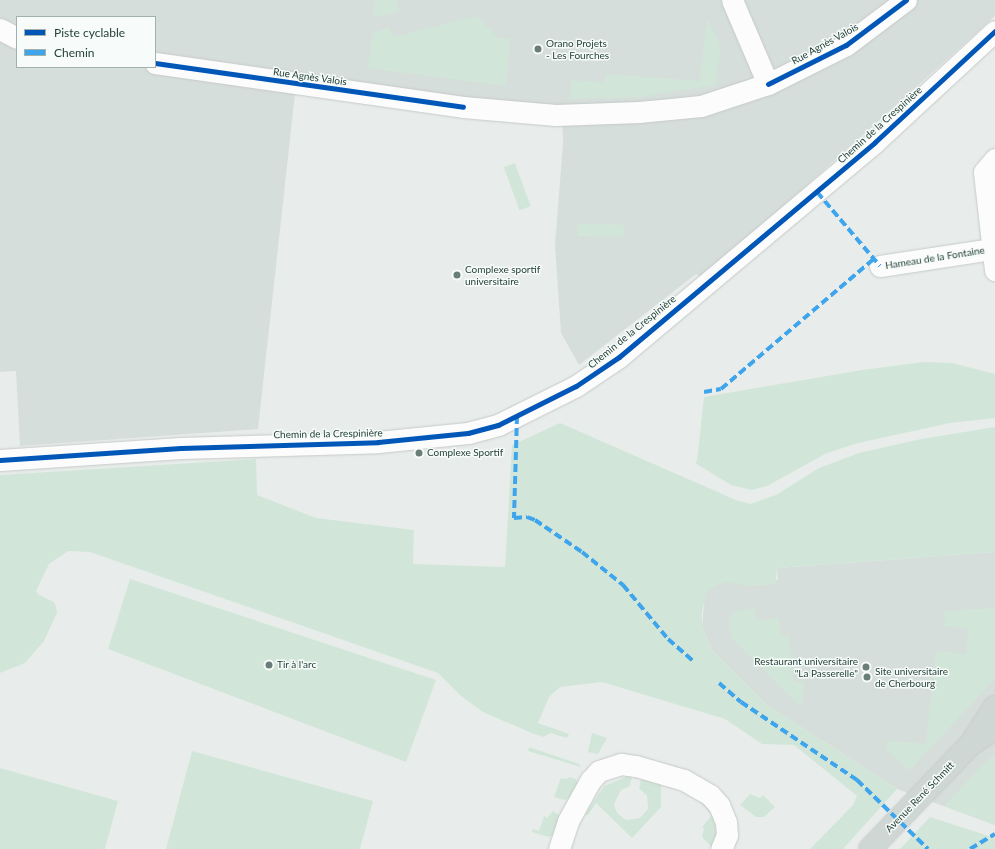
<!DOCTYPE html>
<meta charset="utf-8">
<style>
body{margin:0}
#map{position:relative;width:995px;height:849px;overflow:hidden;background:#e8edeb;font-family:Lato,sans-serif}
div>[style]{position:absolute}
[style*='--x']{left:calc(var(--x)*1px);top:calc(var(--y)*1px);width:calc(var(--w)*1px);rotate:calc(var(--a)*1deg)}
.built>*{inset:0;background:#d6dedb}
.green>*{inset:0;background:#d1e6d8;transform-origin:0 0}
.roads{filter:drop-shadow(0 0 1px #c5cac8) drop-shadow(0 0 1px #c5cac8)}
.minor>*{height:21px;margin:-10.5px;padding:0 10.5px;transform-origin:10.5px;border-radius:10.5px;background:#fcfcfc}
.major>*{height:22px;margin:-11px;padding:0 11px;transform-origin:11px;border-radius:11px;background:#cfd7d5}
.quiet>*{height:4px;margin-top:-2px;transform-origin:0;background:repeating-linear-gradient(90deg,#3ea4ec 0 8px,transparent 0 12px)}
.cycleway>*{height:5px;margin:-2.5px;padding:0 2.5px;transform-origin:2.5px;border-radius:2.5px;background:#0057b8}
.dots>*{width:11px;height:11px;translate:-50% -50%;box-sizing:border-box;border:2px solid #f7fbf9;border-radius:50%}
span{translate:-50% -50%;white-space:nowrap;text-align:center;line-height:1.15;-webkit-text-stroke:3px #f7fbf9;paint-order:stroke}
.poi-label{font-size:10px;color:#24423a}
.left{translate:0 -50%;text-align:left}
.right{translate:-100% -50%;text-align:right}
.street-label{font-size:10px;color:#24423a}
.legend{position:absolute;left:16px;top:16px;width:140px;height:52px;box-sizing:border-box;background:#f7fbf9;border:1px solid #a3b1ad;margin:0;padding:5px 7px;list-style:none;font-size:12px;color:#24423a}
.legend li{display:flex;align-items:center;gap:8px;height:20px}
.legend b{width:20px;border:1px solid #a3b1ad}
</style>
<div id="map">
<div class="built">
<i style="clip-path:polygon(evenodd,0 0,995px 0,995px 16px,704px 278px,696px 274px,579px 365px,561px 333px,555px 245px,563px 142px,562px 111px,297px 76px,258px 429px,20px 446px,16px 371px,0 372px,0 0,17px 17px,155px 17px,155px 67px,17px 67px,17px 17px)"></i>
<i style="clip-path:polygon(995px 552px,995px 825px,897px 789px,767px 705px,712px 650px,702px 627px,706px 582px,778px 580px,777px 568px)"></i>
</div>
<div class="green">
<i style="clip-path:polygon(375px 0,396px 0,400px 11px,373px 18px)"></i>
<i style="clip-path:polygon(477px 16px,498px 38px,510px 39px,506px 86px,368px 68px,373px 33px,389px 28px,393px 37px)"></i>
<i style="clip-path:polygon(707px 19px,718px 39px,720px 54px,715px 85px,639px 97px,570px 99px,571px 80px,605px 83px,606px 74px,700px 81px)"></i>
<i style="left:515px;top:163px;width:46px;height:12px;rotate:70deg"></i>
<i style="left:578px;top:224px;width:46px;height:12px;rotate:1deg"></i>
<i style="clip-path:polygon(924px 362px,952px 363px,995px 374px,995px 418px,950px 423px,858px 443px,827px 453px,767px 486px,752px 490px,731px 485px,695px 463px,697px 461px,704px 397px,862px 370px)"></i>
<i style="clip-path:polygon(560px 423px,736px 500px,750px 504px,776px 495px,819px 468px,859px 453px,921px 439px,995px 427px,995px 552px,777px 568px,776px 584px,748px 586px,728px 582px,717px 585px,707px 592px,702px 611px,702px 627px,712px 650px,767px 705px,897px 789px,843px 849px,810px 849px,853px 805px,857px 796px,794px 745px,762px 744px,725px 719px,602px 682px,560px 687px,549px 697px,538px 723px,569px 734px,567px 738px,550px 733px,544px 737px,534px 734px,483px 712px,461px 696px,438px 673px,90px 552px,68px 551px,49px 564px,36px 591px,39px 595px,54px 602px,56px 607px,57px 613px,44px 641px,25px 663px,0 673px,0 475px,256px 459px,257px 495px,316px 518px,414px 530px,413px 564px,505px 567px,512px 445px)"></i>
<i style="clip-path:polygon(130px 579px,436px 680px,406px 762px,108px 649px)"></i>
<i style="clip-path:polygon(755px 608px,756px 620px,779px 618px,781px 637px,789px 636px,794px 683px,804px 682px,802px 704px,797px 703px,732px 638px,729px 624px,731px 616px,737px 611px)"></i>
<i style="clip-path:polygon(995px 608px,995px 678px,909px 771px,887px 750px,888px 741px,926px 744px,936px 651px,966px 654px,969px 629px,945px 626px,944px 611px)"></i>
<i style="clip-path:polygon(592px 733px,607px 738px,598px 754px,588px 752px)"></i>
<i style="clip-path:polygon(529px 747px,579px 764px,581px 767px,528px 751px)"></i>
<i style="clip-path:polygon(192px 751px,373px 801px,360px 849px,166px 849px)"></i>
<i style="clip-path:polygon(995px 754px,995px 825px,944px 806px,983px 765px)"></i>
<i style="clip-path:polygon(0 768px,118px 801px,105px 849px,0 849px)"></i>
<i style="clip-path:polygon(628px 776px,632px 776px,630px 786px,621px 790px,614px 804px,617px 813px,626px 820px,640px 818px,648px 809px,647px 796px,639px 788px,641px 779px,661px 783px,661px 807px,632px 838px,596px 803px,588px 815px,585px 814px,604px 786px)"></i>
<i style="clip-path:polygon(569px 777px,576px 779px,578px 785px,571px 798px,564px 800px,554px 797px,561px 778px,567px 779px)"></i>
<i style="clip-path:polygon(750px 794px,760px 798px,763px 795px,775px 807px,764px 817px,756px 817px,740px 805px)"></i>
<i style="clip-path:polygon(694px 796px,708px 806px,713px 815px,718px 843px,713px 848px,702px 837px,704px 829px,702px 827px,712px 815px)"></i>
<i style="clip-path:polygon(553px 811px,562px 817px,554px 835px,548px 837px,532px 832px,533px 829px,539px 831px,544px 816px,547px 818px)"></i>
<i style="clip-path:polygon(930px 817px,995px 838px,995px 849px,900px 849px)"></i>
</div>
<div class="roads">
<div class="minor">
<i style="--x:732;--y:0;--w:91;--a:66.8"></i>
<i style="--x:0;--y:29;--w:19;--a:28"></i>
<i style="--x:155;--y:63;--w:311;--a:8.1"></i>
<i style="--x:463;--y:107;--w:93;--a:4.9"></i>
<i style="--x:556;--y:115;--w:83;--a:-2.1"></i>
<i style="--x:639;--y:112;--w:62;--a:-5.5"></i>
<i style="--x:701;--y:106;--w:71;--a:-18.2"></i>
<i style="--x:768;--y:84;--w:87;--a:-26.6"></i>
<i style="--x:846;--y:45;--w:75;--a:-36.9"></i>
<i style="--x:995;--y:159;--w:17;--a:130"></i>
<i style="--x:984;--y:172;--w:99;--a:83.6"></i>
<i style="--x:880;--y:266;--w:112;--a:-8.7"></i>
<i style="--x:0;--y:460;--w:181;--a:-3.8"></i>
<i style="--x:181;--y:448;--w:197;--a:-1.7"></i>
<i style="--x:378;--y:442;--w:90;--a:-5.7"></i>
<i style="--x:468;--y:433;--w:31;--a:-15"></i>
<i style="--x:498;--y:425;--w:87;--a:-26.6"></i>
<i style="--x:576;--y:386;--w:52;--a:-34"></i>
<i style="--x:619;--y:357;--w:334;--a:-40"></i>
<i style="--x:875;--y:142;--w:163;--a:-42.8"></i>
<i style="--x:559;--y:849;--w:29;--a:-72"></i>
<i style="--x:568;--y:821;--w:46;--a:-61.2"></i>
<i style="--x:590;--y:781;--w:13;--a:-48"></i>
<i style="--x:599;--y:771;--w:23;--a:-18"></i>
<i style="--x:621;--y:764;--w:15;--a:8"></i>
<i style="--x:636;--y:766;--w:50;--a:16.3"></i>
<i style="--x:684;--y:780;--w:30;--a:30"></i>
<i style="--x:710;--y:795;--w:13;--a:48"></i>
<i style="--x:719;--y:805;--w:18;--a:68"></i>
<i style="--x:726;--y:822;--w:13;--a:86"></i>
<i style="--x:727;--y:835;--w:15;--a:113"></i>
</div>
<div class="major">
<i style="--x:974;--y:739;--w:38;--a:-57"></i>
<i style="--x:870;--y:849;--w:144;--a:-46.1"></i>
<i style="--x:970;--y:745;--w:30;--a:-34"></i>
</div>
</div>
<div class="quiet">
<i style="--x:817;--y:192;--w:97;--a:49.6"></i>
<i style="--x:704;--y:392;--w:17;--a:-10"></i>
<i style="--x:721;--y:389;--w:202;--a:-40.4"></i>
<i style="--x:517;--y:416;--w:102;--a:91.7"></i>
<i style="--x:514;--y:518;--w:13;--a:-4"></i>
<i style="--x:527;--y:517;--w:9;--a:21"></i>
<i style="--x:535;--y:520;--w:57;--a:34.2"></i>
<i style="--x:582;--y:552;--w:53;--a:38.8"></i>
<i style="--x:623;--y:585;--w:70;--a:50.2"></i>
<i style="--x:668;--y:639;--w:33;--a:41"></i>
<i style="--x:719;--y:683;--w:29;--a:41"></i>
<i style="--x:741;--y:702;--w:140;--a:33.9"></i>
<i style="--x:857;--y:780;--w:99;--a:44.2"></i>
<i style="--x:970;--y:849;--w:29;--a:-31"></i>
</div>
<div class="cycleway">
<i style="--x:155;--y:63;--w:311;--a:8.1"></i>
<i style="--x:768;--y:84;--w:87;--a:-26.6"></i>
<i style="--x:846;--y:45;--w:75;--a:-36.9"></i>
<i style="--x:0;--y:460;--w:181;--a:-3.8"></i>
<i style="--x:181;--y:448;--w:197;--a:-1.7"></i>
<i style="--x:378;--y:442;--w:90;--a:-5.7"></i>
<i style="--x:468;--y:433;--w:31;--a:-15"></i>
<i style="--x:498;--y:425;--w:87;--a:-26.6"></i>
<i style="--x:576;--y:386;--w:52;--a:-34"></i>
<i style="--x:619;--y:357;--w:334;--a:-40"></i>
<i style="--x:875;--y:142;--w:163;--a:-42.8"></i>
</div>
<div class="dots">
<i style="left:538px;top:49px;background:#697e78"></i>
<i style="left:457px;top:275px;background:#697e78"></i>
<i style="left:419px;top:453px;background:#697e78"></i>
<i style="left:269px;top:665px;background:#697e78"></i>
<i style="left:866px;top:667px;background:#697e78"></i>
<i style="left:867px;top:677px;background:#697e78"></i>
</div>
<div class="poi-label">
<span class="left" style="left:546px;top:49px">Orano Projets<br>- Les Fourches</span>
<span class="left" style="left:465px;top:275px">Complexe sportif<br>universitaire</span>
<span class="left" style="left:427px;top:453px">Complexe Sportif</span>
<span class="right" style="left:858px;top:667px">Restaurant universitaire<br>"La Passerelle"</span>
<span class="left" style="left:277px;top:665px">Tir à l'arc</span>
<span class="left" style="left:875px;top:677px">Site universitaire<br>de Cherbourg</span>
</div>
<div class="street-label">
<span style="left:825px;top:44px;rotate:-29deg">Rue Agnès Valois</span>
<span style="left:310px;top:77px;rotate:8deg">Rue Agnès Valois</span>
<span style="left:880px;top:125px;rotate:-42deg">Chemin de la Crespinière</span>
<span style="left:935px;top:258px;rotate:-9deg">Hameau de la Fontaine</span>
<span style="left:632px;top:332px;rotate:-39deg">Chemin de la Crespinière</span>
<span style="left:328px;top:434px;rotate:-1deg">Chemin de la Crespinière</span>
<span style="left:920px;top:797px;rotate:-46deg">Avenue René Schmitt</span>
</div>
<ul class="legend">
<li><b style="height:5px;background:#0057b8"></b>Piste cyclable</li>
<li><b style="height:5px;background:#3ea4ec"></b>Chemin</li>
</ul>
</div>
